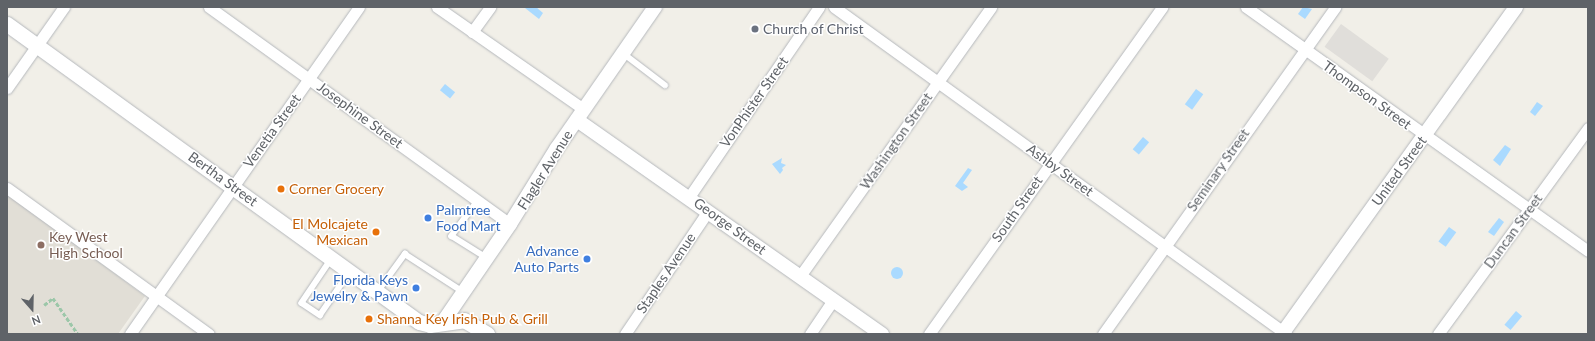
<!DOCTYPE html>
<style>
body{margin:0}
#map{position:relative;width:1595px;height:341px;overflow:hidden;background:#f1efe8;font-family:Lato,sans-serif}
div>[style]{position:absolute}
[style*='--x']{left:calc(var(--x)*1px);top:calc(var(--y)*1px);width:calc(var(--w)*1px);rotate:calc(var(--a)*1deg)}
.industrial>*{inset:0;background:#e0deda;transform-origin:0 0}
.education>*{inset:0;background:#e1ded6}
.water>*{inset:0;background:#aadaff;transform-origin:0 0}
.round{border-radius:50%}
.path>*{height:2.5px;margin-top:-1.25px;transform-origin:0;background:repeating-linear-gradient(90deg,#9cc7a9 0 4px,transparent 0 6px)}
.roads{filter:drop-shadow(0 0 1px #b5b8bc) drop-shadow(0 0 1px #b5b8bc)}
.service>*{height:5.5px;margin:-2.75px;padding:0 2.75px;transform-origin:2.75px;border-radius:2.75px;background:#fff}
.minor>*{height:11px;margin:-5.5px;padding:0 5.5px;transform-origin:5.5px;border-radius:5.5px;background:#fff}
.tertiary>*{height:14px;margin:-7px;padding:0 7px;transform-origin:7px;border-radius:7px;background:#fff}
.secondary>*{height:15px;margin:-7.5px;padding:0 7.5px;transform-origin:7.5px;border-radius:7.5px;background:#fff}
.dots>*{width:11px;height:11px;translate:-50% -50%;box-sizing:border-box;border:2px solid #fff;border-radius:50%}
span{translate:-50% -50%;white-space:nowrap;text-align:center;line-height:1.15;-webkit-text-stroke:3px #fff;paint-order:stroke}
.worship-label{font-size:14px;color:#5b616d}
.left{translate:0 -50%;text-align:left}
.street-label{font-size:14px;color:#5f6368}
.food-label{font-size:14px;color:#c56008}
.right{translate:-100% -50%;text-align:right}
.shop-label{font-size:14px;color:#366cbe}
.education-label{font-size:14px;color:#785e54}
.frame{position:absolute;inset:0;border:8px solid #5f6368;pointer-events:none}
.north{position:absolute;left:12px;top:289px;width:40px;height:40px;-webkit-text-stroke:3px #fff;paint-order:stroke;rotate:160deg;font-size:11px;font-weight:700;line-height:16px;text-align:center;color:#5f6368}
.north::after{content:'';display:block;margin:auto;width:14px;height:18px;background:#5f6368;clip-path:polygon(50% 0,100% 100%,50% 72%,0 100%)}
</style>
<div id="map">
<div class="industrial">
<i style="left:1341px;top:24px;width:59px;height:28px;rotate:36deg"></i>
</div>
<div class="education">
<i style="clip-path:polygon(7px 194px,145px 296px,118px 334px,7px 334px)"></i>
</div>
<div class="water">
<i style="clip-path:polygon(536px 7px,543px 13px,539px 19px,525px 8px)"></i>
<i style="clip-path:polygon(1303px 7px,1312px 9px,1305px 19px,1298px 14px)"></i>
<i style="left:445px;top:84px;width:13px;height:8px;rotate:39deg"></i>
<i style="left:1196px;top:89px;width:9px;height:19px;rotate:36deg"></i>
<i style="clip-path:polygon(1537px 102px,1543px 106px,1535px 116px,1530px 112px)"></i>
<i style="left:1143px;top:137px;width:8px;height:16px;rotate:40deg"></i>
<i style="clip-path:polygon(1505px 145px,1511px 149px,1500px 166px,1493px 160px)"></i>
<i style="clip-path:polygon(782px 158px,781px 163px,786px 165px,782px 168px,783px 170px,780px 174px,772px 164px)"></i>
<i style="clip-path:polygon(968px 168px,972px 170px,963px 183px,968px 187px,962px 191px,955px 186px)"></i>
<i style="clip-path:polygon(1499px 218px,1504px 222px,1494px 236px,1488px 232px)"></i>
<i style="left:1449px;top:227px;width:9px;height:18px;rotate:36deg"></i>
<i class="round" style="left:891px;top:267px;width:12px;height:12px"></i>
<i style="left:1516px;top:311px;width:8px;height:18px;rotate:40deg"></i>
</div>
<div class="path">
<i style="--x:44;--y:305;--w:11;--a:-38"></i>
<i style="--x:53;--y:298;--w:44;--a:55.2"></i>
</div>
<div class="roads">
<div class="service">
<i style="--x:623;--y:53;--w:53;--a:37.3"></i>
<i style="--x:478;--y:201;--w:44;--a:126.6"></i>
<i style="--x:452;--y:236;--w:40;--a:32"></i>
<i style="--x:331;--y:260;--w:52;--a:124"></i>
<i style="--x:302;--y:303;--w:22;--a:34"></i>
<i style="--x:320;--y:315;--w:51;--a:-55.4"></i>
<i style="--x:378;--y:291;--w:46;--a:-53.9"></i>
<i style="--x:405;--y:254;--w:68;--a:33"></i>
</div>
<div class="minor">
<i style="--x:209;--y:7;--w:371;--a:35.8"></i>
<i style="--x:437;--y:7;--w:178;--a:34.9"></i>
<i style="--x:834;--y:7;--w:558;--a:35.88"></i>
<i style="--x:1246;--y:7;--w:420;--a:35.5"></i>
<i style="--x:472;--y:32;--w:31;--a:-54"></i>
<i style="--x:7;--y:88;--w:99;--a:-54.9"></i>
<i style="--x:7;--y:188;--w:249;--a:35.9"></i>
<i style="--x:689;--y:197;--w:230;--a:-55.6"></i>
<i style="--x:800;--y:276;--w:330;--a:-54.6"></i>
<i style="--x:130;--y:334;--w:399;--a:-55"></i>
<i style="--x:625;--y:334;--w:148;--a:-56"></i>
<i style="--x:810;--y:334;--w:41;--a:-55.9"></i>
<i style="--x:929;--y:334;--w:402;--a:-54.5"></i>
<i style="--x:1103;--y:334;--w:401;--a:-54.6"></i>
<i style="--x:1438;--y:334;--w:255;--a:-53.9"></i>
</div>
<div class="tertiary">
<i style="--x:577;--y:120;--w:373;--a:35.1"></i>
<i style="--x:443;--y:322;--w:119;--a:-55.6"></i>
<i style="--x:510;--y:224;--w:89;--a:-58.3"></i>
<i style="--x:557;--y:148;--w:172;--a:-55.2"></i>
<i style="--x:1282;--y:334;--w:402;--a:-54.4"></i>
</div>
<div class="secondary">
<i style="--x:7;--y:24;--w:508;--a:35.88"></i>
<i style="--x:419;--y:322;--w:11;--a:15"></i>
<i style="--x:430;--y:325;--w:34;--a:-8"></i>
<i style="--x:464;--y:320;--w:27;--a:31"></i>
</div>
</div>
<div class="dots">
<i style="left:755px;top:29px;background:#6b7280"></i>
<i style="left:281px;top:189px;background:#e8710a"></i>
<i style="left:428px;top:218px;background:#3f7fe0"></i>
<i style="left:376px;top:232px;background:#e8710a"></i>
<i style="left:41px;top:245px;background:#8d6e63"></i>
<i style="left:587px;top:259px;background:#3f7fe0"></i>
<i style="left:416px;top:288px;background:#3f7fe0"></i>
<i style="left:369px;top:319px;background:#e8710a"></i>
</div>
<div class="worship-label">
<span class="left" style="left:763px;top:29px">Church of Christ</span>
</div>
<div class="street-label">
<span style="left:1367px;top:95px;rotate:36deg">Thompson Street</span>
<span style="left:754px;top:102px;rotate:-55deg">VonPhister Street</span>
<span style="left:360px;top:115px;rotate:36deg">Josephine Street</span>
<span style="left:272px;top:131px;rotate:-54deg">Venetia Street</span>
<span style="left:896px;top:141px;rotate:-55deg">Washington Street</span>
<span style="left:545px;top:170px;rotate:-58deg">Flagler Avenue</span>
<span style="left:1060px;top:170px;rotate:36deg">Ashby Street</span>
<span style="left:1218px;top:170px;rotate:-55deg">Seminary Street</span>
<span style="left:1399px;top:171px;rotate:-54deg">United Street</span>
<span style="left:223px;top:179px;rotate:36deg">Bertha Street</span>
<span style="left:1017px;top:209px;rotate:-55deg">South Street</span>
<span style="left:730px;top:226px;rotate:36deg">George Street</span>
<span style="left:1513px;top:231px;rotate:-54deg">Duncan Street</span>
<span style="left:666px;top:273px;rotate:-56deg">Staples Avenue</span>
</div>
<div class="food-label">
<span class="left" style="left:289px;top:189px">Corner Grocery</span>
<span class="right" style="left:368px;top:232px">El Molcajete<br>Mexican</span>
<span class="left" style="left:377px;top:319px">Shanna Key Irish Pub &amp; Grill</span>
</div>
<div class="shop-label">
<span class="left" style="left:436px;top:218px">Palmtree<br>Food Mart</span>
<span class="right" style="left:579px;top:259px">Advance<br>Auto Parts</span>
<span class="right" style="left:408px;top:288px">Florida Keys<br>Jewelry &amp; Pawn</span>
</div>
<div class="education-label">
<span class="left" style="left:49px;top:245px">Key West<br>High School</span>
</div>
<div class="frame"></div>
<div class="north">N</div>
</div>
